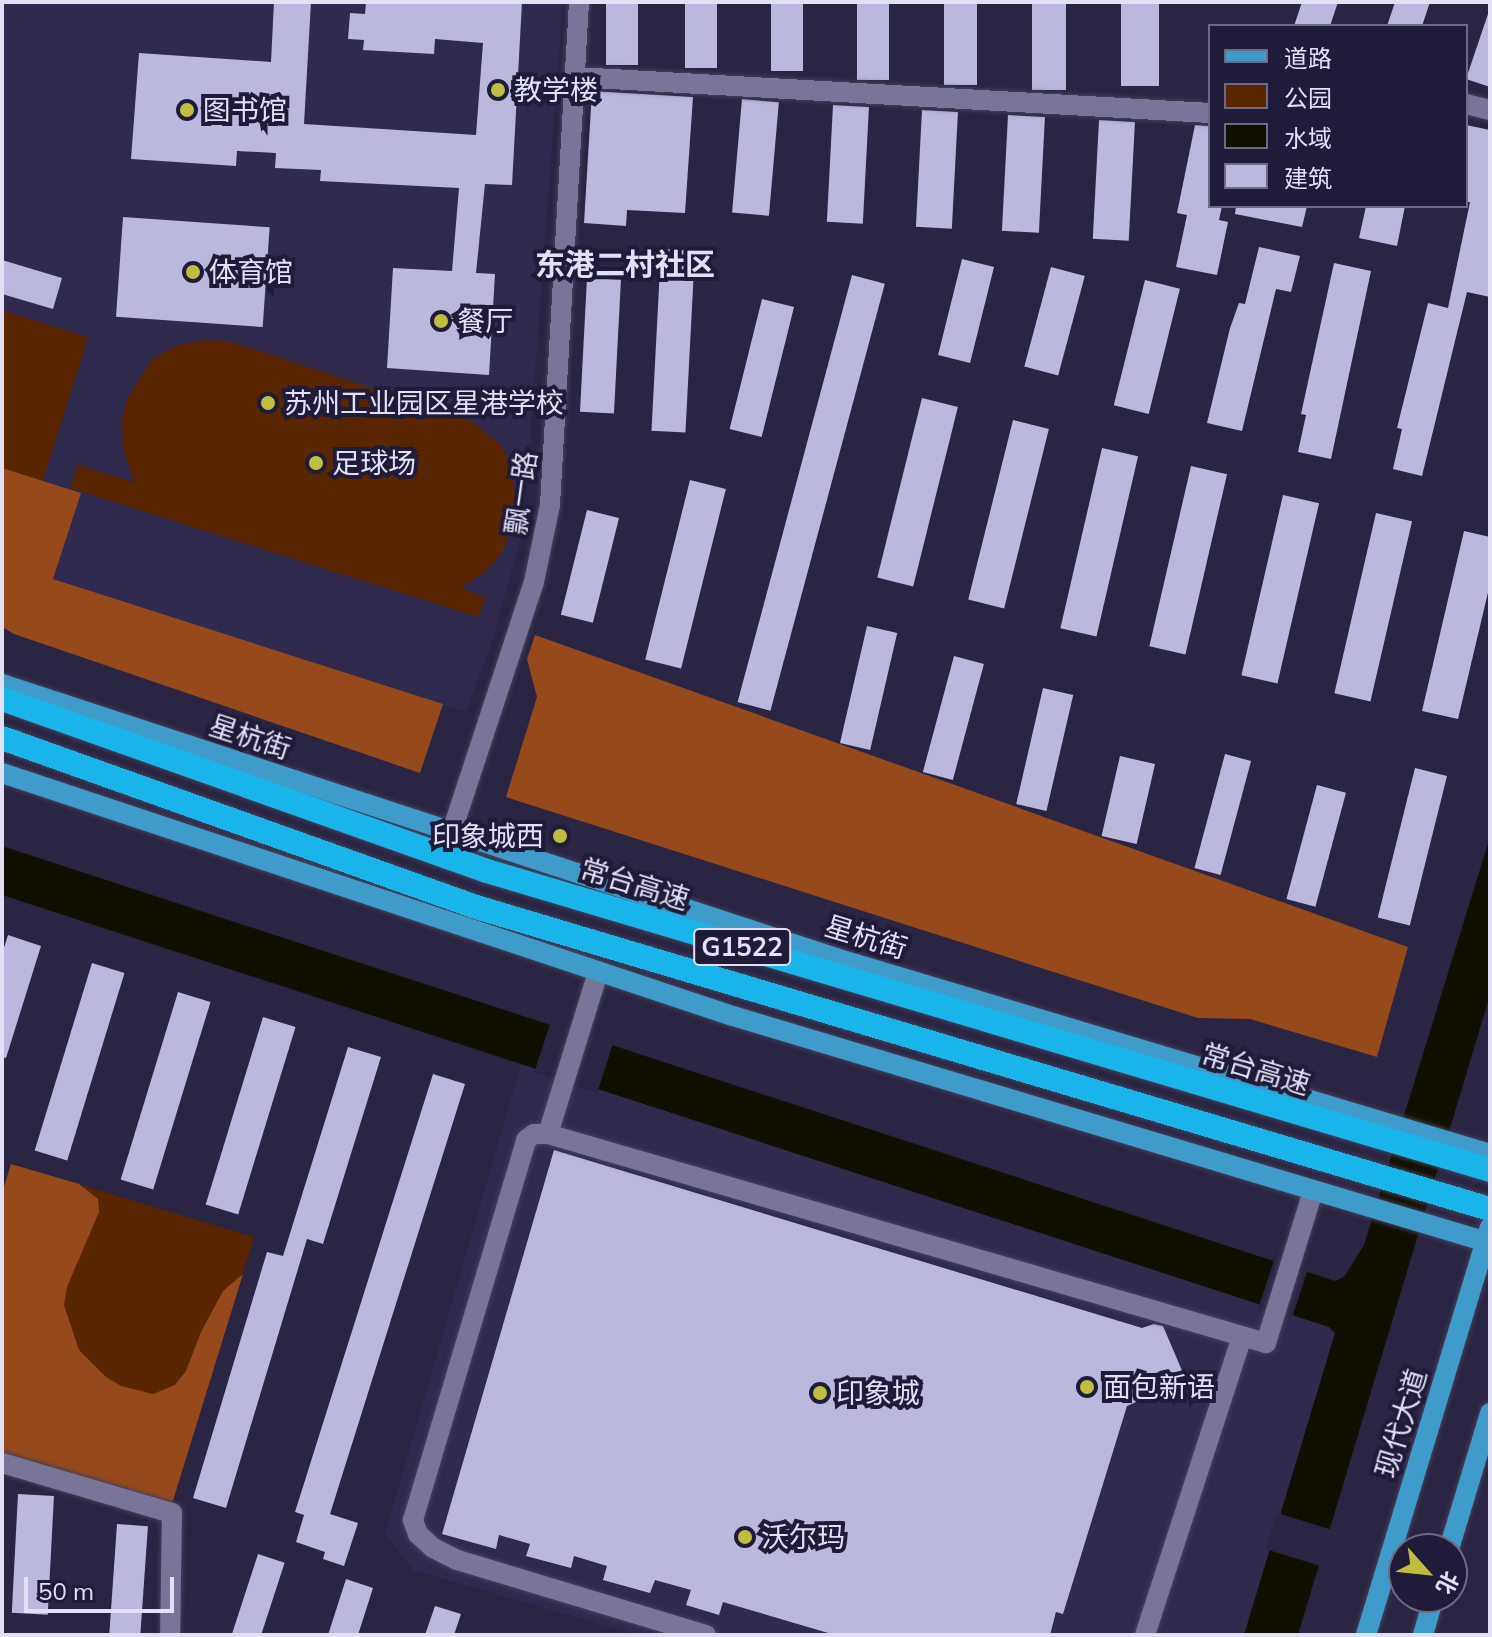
<!DOCTYPE html>
<meta charset="utf-8">
<style>
body{margin:0}
#map{position:relative;width:1492px;height:1637px;overflow:hidden;background:#292543;font-family:Mulish,"Noto Sans SC",sans-serif}
div>[style]{position:absolute}
[style*='--x']{left:calc(var(--x)*1px);top:calc(var(--y)*1px);width:calc(var(--w)*1px);rotate:calc(var(--a)*1deg)}
.built>*{inset:0;background:#302a4f}
.green>*{inset:0;background:#5a2501}
.forest>*{inset:0;background:#964a1c}
.water>*{inset:0;background:#111000}
.pier>*{inset:0;background:#292543;transform-origin:0 0}
.building>*{inset:0;background:#bbb8de;transform-origin:0 0}
.roads{filter:drop-shadow(0 0 2px #444059) drop-shadow(0 0 2px #444059)}
.minor>*{height:20px;margin:-10px;padding:0 10px;transform-origin:10px;border-radius:10px;background:#787599}
.major>*{height:20px;margin:-10px;padding:0 10px;transform-origin:10px;border-radius:10px;background:#3f9bca}
.highway>*{height:24px;margin:-12px;padding:0 12px;transform-origin:12px;border-radius:12px;background:#19b5ea}
.dots>*{width:22px;height:22px;translate:-50% -50%;box-sizing:border-box;border:4px solid #1f1b38;border-radius:50%}
span{translate:-50% -50%;white-space:nowrap;text-align:center;line-height:1.15;-webkit-text-stroke:8px #1f1b38;paint-order:stroke}
.shield-label span{padding:2px 6px;background:#1f1b38;border:2px solid;border-radius:6px;-webkit-text-stroke-width:0}
.shield-label{font-size:26px;color:#e2e0f4;font-weight:700}
.poi-label{font-size:28px;color:#e2e0f4}
.left{translate:0 -50%;text-align:left}
.right{translate:-100% -50%;text-align:right}
.street-label{font-size:28px;color:#e2e0f4}
.neighbourhood-label{font-size:30px;color:#e2e0f4;font-weight:700}
.frame{position:absolute;inset:0;border:4px solid #e2e0f4;pointer-events:none}
.legend{position:absolute;left:1208px;top:24px;width:260px;height:184px;box-sizing:border-box;background:#1f1b38;border:2px solid #6d6a83;margin:0;padding:10px 14px;list-style:none;font-size:24px;color:#e2e0f4}
.legend li{display:flex;align-items:center;gap:16px;height:40px}
.legend b{width:40px;border:2px solid #6d6a83}
.north{position:absolute;left:1388px;top:1533px;width:80px;height:80px;box-sizing:border-box;background:#1f1b38;border:2px solid #6d6a83;border-radius:50%;rotate:117deg;font-size:22px;font-weight:700;line-height:32px;text-align:center;color:#e2e0f4}
.north::after{content:'';display:block;margin:auto;width:28px;height:36px;background:#c0be41;clip-path:polygon(50% 0,100% 100%,50% 72%,0 100%)}
.scale{position:absolute;left:24px;top:1577px;width:150px;height:36px;box-sizing:border-box;border:4px solid #e2e0f4;border-top:0;padding-left:10px;font-size:24px;line-height:28px;white-space:nowrap;color:#e2e0f4;-webkit-text-stroke:6px #1f1b38;paint-order:stroke}
</style>
<div id="map">
<div class="built">
<i style="clip-path:polygon(2px 2px,563px 2px,523px 530px,492px 642px,466px 712px,53px 579px,2px 468px)"></i>
<i style="clip-path:polygon(521px 1064px,1329px 1327px,1335px 1333px,1244px 1635px,638px 1635px,413px 1570px,385px 1534px)"></i>
</div>
<div class="green">
<i style="clip-path:polygon(2px 310px,88px 337px,43px 481px,2px 468px)"></i>
<i style="clip-path:polygon(206px 340px,229px 341px,471px 421px,499px 443px,511px 462px,517px 513px,503px 551px,486px 571px,461px 588px,486px 598px,478px 617px,70px 488px,78px 465px,134px 482px,123px 448px,122px 421px,127px 399px,152px 359px,178px 345px)"></i>
<i style="clip-path:polygon(11px 1164px,254px 1237px,171px 1507px,2px 1456px,2px 1193px)"></i>
</div>
<div class="forest">
<i style="clip-path:polygon(2px 468px,81px 493px,53px 579px,443px 704px,420px 773px,14px 634px,2px 627px)"></i>
<i style="clip-path:polygon(535px 635px,1408px 947px,1377px 1057px,1250px 1019px,1198px 1018px,506px 797px,537px 697px,527px 659px)"></i>
<i style="clip-path:polygon(11px 1164px,79px 1184px,98px 1199px,99px 1212px,67px 1287px,64px 1305px,79px 1350px,106px 1377px,121px 1386px,153px 1394px,175px 1385px,186px 1371px,201px 1332px,223px 1291px,243px 1274px,171px 1507px,2px 1456px,2px 1193px)"></i>
</div>
<div class="water">
<i style="clip-path:polygon(1490px 837px,1490px 995px,1298px 1635px,1244px 1635px,1335px 1333px,1329px 1327px,2px 895px,2px 846px,1335px 1281px,1344px 1277px,1364px 1245px)"></i>
</div>
<div class="pier">
<i style="left:551px;top:1021px;width:66px;height:54px;rotate:18deg"></i>
<i style="left:1275px;top:1257px;width:35px;height:54px;rotate:18deg"></i>
<i style="left:1277px;top:1513px;width:59px;height:38px;rotate:17deg"></i>
</div>
<div class="building">
<i style="clip-path:polygon(274px 2px,311px 2px,304px 124px,476px 135px,483px 43px,435px 39px,434px 54px,363px 50px,364px 40px,348px 39px,350px 13px,365px 14px,366px 2px,522px 2px,512px 185px,485px 184px,476px 273px,495px 274px,489px 375px,387px 368px,393px 268px,452px 271px,459px 188px,320px 181px,321px 170px,275px 168px,276px 153px,237px 151px,236px 166px,131px 159px,139px 53px,271px 62px)"></i>
<i style="left:606px;top:2px;width:32px;height:63px"></i>
<i style="left:685px;top:2px;width:32px;height:66px"></i>
<i style="left:771px;top:2px;width:32px;height:69px"></i>
<i style="left:857px;top:2px;width:32px;height:78px"></i>
<i style="left:944px;top:2px;width:33px;height:83px"></i>
<i style="left:1032px;top:2px;width:34px;height:88px"></i>
<i style="left:1121px;top:2px;width:38px;height:84px"></i>
<i style="clip-path:polygon(1302px 2px,1338px 2px,1330px 26px,1294px 26px)"></i>
<i style="clip-path:polygon(1395px 2px,1430px 2px,1422px 26px,1387px 26px)"></i>
<i style="clip-path:polygon(1488px 14px,1490px 15px,1490px 87px,1466px 79px)"></i>
<i style="clip-path:polygon(592px 91px,693px 97px,685px 213px,627px 210px,626px 226px,584px 223px)"></i>
<i style="left:742px;top:99px;width:37px;height:114px;rotate:5deg"></i>
<i style="left:833px;top:105px;width:36px;height:117px;rotate:3deg"></i>
<i style="left:922px;top:110px;width:36px;height:117px;rotate:3deg"></i>
<i style="left:1008px;top:115px;width:37px;height:116px;rotate:3deg"></i>
<i style="left:1099px;top:120px;width:36px;height:119px;rotate:3deg"></i>
<i style="clip-path:polygon(1195px 125px,1210px 126px,1210px 206px,1222px 206px,1219px 220px,1228px 222px,1217px 275px,1176px 267px,1187px 215px,1177px 213px)"></i>
<i style="clip-path:polygon(1466px 125px,1490px 130px,1490px 297px,1467px 292px,1422px 476px,1393px 469px,1402px 429px,1397px 428px,1428px 303px,1448px 308px,1470px 202px,1466px 202px)"></i>
<i style="clip-path:polygon(1236px 206px,1307px 206px,1302px 227px,1235px 214px)"></i>
<i style="clip-path:polygon(1366px 206px,1405px 206px,1397px 246px,1359px 238px)"></i>
<i style="left:123px;top:217px;width:147px;height:100px;rotate:4deg"></i>
<i style="clip-path:polygon(1259px 247px,1300px 256px,1291px 292px,1276px 289px,1242px 431px,1207px 423px,1230px 328px,1239px 303px,1245px 304px)"></i>
<i style="left:661px;top:249px;width:34px;height:182px;rotate:3deg"></i>
<i style="left:962px;top:259px;width:33px;height:99px;rotate:14deg"></i>
<i style="clip-path:polygon(2px 260px,62px 278px,53px 309px,2px 294px)"></i>
<i style="clip-path:polygon(1334px 263px,1371px 271px,1331px 459px,1298px 452px,1306px 415px,1301px 414px)"></i>
<i style="left:1051px;top:267px;width:35px;height:103px;rotate:15deg"></i>
<i style="left:852px;top:275px;width:34px;height:442px;rotate:15deg"></i>
<i style="left:587px;top:278px;width:34px;height:134px;rotate:3deg"></i>
<i style="left:1145px;top:280px;width:36px;height:129px;rotate:14deg"></i>
<i style="left:762px;top:299px;width:33px;height:134px;rotate:14deg"></i>
<i style="left:922px;top:398px;width:37px;height:185px;rotate:14deg"></i>
<i style="left:1013px;top:420px;width:37px;height:185px;rotate:14deg"></i>
<i style="left:1102px;top:448px;width:37px;height:185px;rotate:13deg"></i>
<i style="left:1191px;top:466px;width:37px;height:185px;rotate:13deg"></i>
<i style="left:690px;top:480px;width:37px;height:185px;rotate:14deg"></i>
<i style="left:1283px;top:495px;width:37px;height:185px;rotate:13deg"></i>
<i style="left:587px;top:510px;width:33px;height:108px;rotate:14deg"></i>
<i style="left:1376px;top:513px;width:37px;height:185px;rotate:13deg"></i>
<i style="clip-path:polygon(1464px 531px,1490px 537px,1490px 584px,1458px 719px,1422px 711px)"></i>
<i style="left:867px;top:626px;width:31px;height:120px;rotate:13deg"></i>
<i style="left:954px;top:656px;width:31px;height:120px;rotate:15deg"></i>
<i style="left:1043px;top:688px;width:31px;height:119px;rotate:13deg"></i>
<i style="left:1225px;top:754px;width:27px;height:118px;rotate:15deg"></i>
<i style="left:1120px;top:756px;width:36px;height:82px;rotate:13deg"></i>
<i style="left:1415px;top:768px;width:33px;height:154px;rotate:14deg"></i>
<i style="left:1317px;top:785px;width:30px;height:118px;rotate:15deg"></i>
<i style="clip-path:polygon(8px 935px,41px 946px,6px 1058px,2px 1057px,2px 954px)"></i>
<i style="left:92px;top:963px;width:34px;height:196px;rotate:17deg"></i>
<i style="left:178px;top:992px;width:34px;height:196px;rotate:17deg"></i>
<i style="left:263px;top:1017px;width:34px;height:196px;rotate:17deg"></i>
<i style="clip-path:polygon(348px 1047px,381px 1057px,323px 1244px,307px 1239px,226px 1508px,193px 1498px,267px 1252px,283px 1256px)"></i>
<i style="clip-path:polygon(433px 1074px,465px 1084px,330px 1514px,358px 1523px,344px 1566px,323px 1559px,325px 1552px,296px 1542px,304px 1515px,295px 1512px)"></i>
<i style="clip-path:polygon(554px 1150px,1142px 1328px,1154px 1324px,1163px 1326px,1186px 1380px,1127px 1406px,1063px 1614px,1056px 1612px,1050px 1635px,835px 1635px,723px 1602px,719px 1615px,686px 1605px,691px 1590px,655px 1580px,650px 1593px,603px 1580px,607px 1566px,574px 1556px,571px 1568px,526px 1556px,530px 1544px,499px 1535px,496px 1549px,442px 1534px)"></i>
<i style="left:18px;top:1494px;width:36px;height:119px;rotate:3deg"></i>
<i style="left:117px;top:1524px;width:31px;height:111px;rotate:4deg"></i>
<i style="left:258px;top:1554px;width:28px;height:85px;rotate:18deg"></i>
<i style="clip-path:polygon(346px 1579px,373px 1588px,358px 1635px,328px 1635px)"></i>
<i style="clip-path:polygon(435px 1606px,461px 1614px,454px 1635px,425px 1635px)"></i>
</div>
<div class="roads">
<div class="minor">
<i style="--x:576;--y:77;--w:635;--a:3.25"></i>
<i style="--x:1466;--y:104;--w:25;--a:14"></i>
<i style="--x:451;--y:834;--w:265;--a:-71.8"></i>
<i style="--x:534;--y:582;--w:79;--a:-78.3"></i>
<i style="--x:550;--y:505;--w:504;--a:-86.7"></i>
<i style="--x:548;--y:1134;--w:170;--a:-72.8"></i>
<i style="--x:2;--y:1463;--w:177;--a:16.4"></i>
<i style="--x:172;--y:1513;--w:122;--a:90.9"></i>
<i style="--x:706;--y:1635;--w:260;--a:-163.2"></i>
<i style="--x:457;--y:1560;--w:27;--a:-153"></i>
<i style="--x:433;--y:1548;--w:21;--a:-137"></i>
<i style="--x:418;--y:1534;--w:15;--a:-110"></i>
<i style="--x:413;--y:1520;--w:396;--a:-73.4"></i>
<i style="--x:526;--y:1140;--w:10;--a:-37"></i>
<i style="--x:534;--y:1134;--w:14;--a:0"></i>
<i style="--x:548;--y:1134;--w:748;--a:16.23"></i>
<i style="--x:1266;--y:1343;--w:159;--a:-72.8"></i>
<i style="--x:1145;--y:1635;--w:313;--a:-72"></i>
</div>
<div class="major">
<i style="--x:2;--y:684;--w:878;--a:18.19"></i>
<i style="--x:836;--y:958;--w:683;--a:16.68"></i>
<i style="--x:2;--y:773;--w:770;--a:18.39"></i>
<i style="--x:733;--y:1016;--w:790;--a:16.69"></i>
<i style="--x:1449;--y:1549;--w:142;--a:-73.2"></i>
<i style="--x:1366;--y:1635;--w:426;--a:-73.1"></i>
<i style="--x:1423;--y:1635;--w:40;--a:-74"></i>
</div>
<div class="highway">
<i style="--x:2;--y:699;--w:515;--a:19.53"></i>
<i style="--x:487;--y:871;--w:1047;--a:16.6"></i>
<i style="--x:2;--y:738;--w:503;--a:19.62"></i>
<i style="--x:476;--y:907;--w:1058;--a:16.59"></i>
</div>
</div>
<div class="dots">
<i style="left:498px;top:90px;background:#c0be41"></i>
<i style="left:187px;top:110px;background:#c0be41"></i>
<i style="left:193px;top:272px;background:#c0be41"></i>
<i style="left:441px;top:321px;background:#c0be41"></i>
<i style="left:268px;top:403px;background:#c0be41"></i>
<i style="left:316px;top:463px;background:#c0be41"></i>
<i style="left:560px;top:836px;background:#c0be41"></i>
<i style="left:1087px;top:1387px;background:#c0be41"></i>
<i style="left:820px;top:1393px;background:#c0be41"></i>
<i style="left:745px;top:1537px;background:#c0be41"></i>
</div>
<div class="shield-label">
<span style="left:742px;top:947px">G1522</span>
</div>
<div class="poi-label">
<span class="left" style="left:514px;top:90px">教学楼</span>
<span class="left" style="left:203px;top:110px">图书馆</span>
<span class="left" style="left:209px;top:272px">体育馆</span>
<span class="left" style="left:457px;top:321px">餐厅</span>
<span class="left" style="left:284px;top:403px">苏州工业园区星港学校</span>
<span class="left" style="left:332px;top:463px">足球场</span>
<span class="right" style="left:544px;top:836px">印象城西</span>
<span class="left" style="left:1103px;top:1387px">面包新语</span>
<span class="left" style="left:836px;top:1393px">印象城</span>
<span class="left" style="left:761px;top:1537px">沃尔玛</span>
</div>
<div class="street-label">
<span style="left:521px;top:493px;rotate:-82deg">飘一路</span>
<span style="left:250px;top:737px;rotate:18deg">星杭街</span>
<span style="left:635px;top:884px;rotate:17deg">常台高速</span>
<span style="left:866px;top:937px;rotate:17deg">星杭街</span>
<span style="left:1256px;top:1069px;rotate:17deg">常台高速</span>
<span style="left:1401px;top:1423px;rotate:-73deg">现代大道</span>
</div>
<div class="neighbourhood-label">
<span style="left:625px;top:264px">东港二村社区</span>
</div>
<div class="frame"></div>
<ul class="legend">
<li><b style="height:10px;background:#3f9bca"></b>道路</li>
<li><b style="height:22px;background:#5a2501"></b>公园</li>
<li><b style="height:22px;background:#111000"></b>水域</li>
<li><b style="height:22px;background:#bbb8de"></b>建筑</li>
</ul>
<div class="north">北</div>
<div class="scale">50 m</div>
</div>
